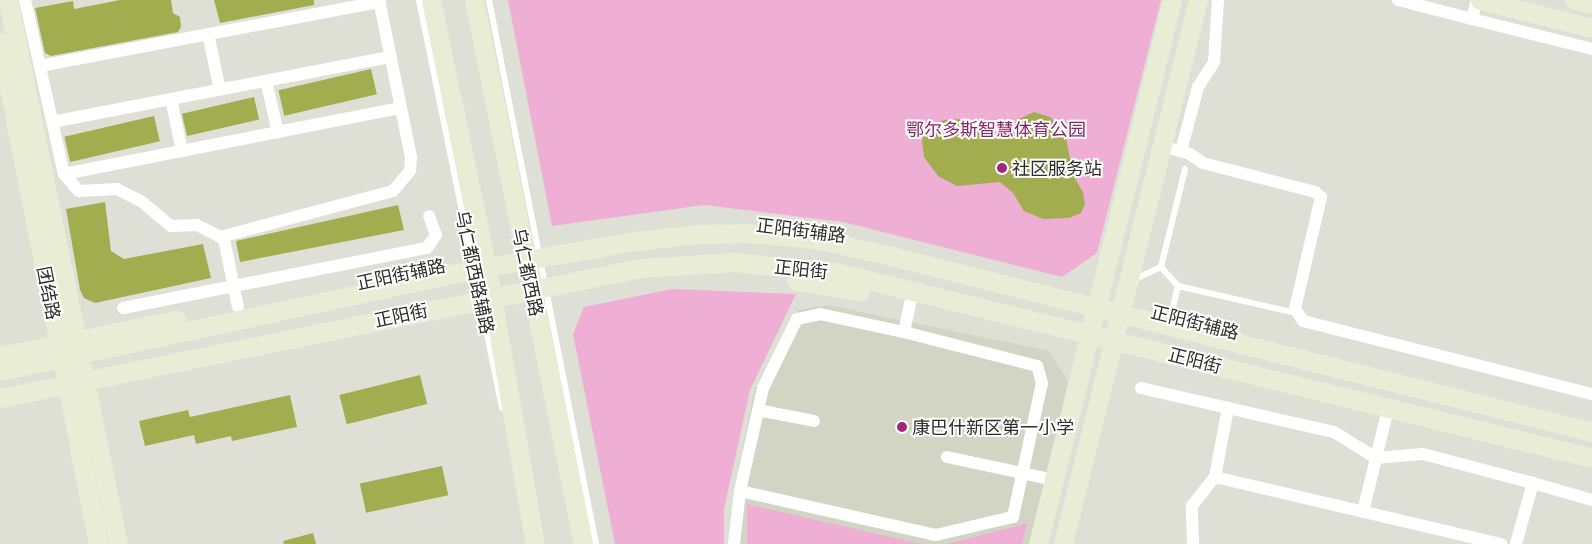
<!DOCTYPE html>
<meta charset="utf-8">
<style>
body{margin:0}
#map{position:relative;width:1592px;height:544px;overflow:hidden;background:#dee0d5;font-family:"Exo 2","Noto Sans SC",sans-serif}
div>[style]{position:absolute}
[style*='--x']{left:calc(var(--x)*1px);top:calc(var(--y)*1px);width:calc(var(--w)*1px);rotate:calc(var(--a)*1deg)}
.built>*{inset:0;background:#d2d5c3}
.green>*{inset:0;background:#efafd5}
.building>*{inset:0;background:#a2ad50;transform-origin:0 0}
.lane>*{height:6px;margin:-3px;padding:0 3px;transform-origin:3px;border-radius:3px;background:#fff}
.street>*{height:12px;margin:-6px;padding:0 6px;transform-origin:6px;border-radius:6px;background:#fff}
.secondary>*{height:19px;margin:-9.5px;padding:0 9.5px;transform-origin:9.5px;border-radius:9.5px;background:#eaedd5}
.dots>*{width:14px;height:14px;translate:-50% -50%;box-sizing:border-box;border:2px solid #fff;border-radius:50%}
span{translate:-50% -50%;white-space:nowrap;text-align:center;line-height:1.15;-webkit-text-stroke:4px #fff;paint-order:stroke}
.park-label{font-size:18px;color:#862668}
.poi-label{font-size:18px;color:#2c2d29}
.left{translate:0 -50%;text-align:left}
.street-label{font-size:18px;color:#2c2d29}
</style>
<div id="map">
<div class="built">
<i style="clip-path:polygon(828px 305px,1049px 351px,1068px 382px,1030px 544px,728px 544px,739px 465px,755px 389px,798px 310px)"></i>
</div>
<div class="green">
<i style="clip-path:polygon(508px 0,1161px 0,1097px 253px,1062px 277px,843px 222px,704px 205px,552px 226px)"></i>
<i style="clip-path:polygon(672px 289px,796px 294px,750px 390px,724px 509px,724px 544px,615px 544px,573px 334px,584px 307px)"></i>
<i style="clip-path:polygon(747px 504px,921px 544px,747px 544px)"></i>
<i style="clip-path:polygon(1027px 523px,1022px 544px,948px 544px)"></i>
</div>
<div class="building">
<i style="clip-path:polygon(120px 0,171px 0,173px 13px,180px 17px,181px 27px,178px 32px,51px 56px,45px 53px,35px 8px,73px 1px,74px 9px)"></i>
<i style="clip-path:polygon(214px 0,314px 0,314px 5px,220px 23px)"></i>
<i style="left:371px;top:69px;width:26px;height:95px;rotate:77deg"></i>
<i style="left:254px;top:97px;width:23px;height:74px;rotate:77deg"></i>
<i style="clip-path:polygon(1034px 112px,1050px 117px,1065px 132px,1073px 175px,1083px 192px,1085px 204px,1081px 213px,1069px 218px,1043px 219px,1024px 211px,1013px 193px,1000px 182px,957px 186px,938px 176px,924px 157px,922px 140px,929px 126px,944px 120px,962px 119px,990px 137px,1000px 139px,1019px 119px)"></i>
<i style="left:154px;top:116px;width:26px;height:92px;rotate:77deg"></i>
<i style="clip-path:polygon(105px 202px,111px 251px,124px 259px,203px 244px,211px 278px,95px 303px,84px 298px,80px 290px,66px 209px)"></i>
<i style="clip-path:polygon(398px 205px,404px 230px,240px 262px,236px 241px)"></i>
<i style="left:420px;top:375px;width:30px;height:83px;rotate:76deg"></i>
<i style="clip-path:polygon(290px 395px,297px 427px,232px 441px,231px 436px,196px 444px,194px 435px,145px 446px,139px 421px,188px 410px,190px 417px)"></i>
<i style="left:442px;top:466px;width:30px;height:84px;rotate:78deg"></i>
<i style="clip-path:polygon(313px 533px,316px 544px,284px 544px,283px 541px)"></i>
</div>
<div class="lane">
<i style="--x:419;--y:0;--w:416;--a:78.5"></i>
<i style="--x:489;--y:0;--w:554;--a:78.87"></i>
<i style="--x:1131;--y:281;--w:33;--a:-25"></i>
<i style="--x:1178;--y:286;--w:121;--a:12.9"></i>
<i style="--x:1171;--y:316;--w:31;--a:-77"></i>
<i style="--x:1178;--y:286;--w:25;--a:-132"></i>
<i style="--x:1161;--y:267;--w:101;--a:-76.2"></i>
</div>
<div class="street">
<i style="--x:25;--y:0;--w:178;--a:77.4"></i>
<i style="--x:64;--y:174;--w:23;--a:49"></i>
<i style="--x:79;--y:191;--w:38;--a:-3"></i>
<i style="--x:117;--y:189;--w:27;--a:27"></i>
<i style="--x:141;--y:201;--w:39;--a:40"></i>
<i style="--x:171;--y:226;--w:26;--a:-2"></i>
<i style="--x:197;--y:225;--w:30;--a:27"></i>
<i style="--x:224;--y:239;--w:69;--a:78.4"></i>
<i style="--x:1398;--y:0;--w:76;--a:14.4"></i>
<i style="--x:1477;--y:0;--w:20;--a:105"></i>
<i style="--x:1472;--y:19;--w:124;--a:14"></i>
<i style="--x:208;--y:34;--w:57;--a:77.9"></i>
<i style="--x:40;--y:66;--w:346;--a:-10.7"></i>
<i style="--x:266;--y:81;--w:52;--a:76.8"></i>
<i style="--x:171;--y:99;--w:53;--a:78.1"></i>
<i style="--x:52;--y:122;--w:345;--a:-10.9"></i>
<i style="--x:1162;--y:146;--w:29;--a:16"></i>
<i style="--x:1190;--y:154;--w:16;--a:35"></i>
<i style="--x:1203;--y:163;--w:116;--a:14.5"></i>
<i style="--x:1315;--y:192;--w:8;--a:40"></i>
<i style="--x:1321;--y:197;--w:115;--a:103.1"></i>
<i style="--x:1295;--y:309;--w:14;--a:56"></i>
<i style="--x:1303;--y:321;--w:298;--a:14.2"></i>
<i style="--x:1181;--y:151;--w:66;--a:-75.1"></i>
<i style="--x:1198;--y:87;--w:30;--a:-57"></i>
<i style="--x:1214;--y:62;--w:62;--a:-86.3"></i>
<i style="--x:64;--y:174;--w:343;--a:-11.1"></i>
<i style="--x:220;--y:237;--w:179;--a:-14.9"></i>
<i style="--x:393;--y:191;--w:26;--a:-50"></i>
<i style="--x:410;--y:171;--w:14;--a:-86"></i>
<i style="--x:411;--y:157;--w:160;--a:-101.5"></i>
<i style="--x:123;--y:308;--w:310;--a:-11.2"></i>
<i style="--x:427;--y:248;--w:16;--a:-55"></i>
<i style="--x:436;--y:235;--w:20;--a:-110"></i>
<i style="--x:1141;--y:388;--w:89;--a:12.9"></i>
<i style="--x:1228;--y:408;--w:70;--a:100.7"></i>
<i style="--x:1228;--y:408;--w:109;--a:12.8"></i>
<i style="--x:1334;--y:432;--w:49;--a:31.8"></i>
<i style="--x:1376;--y:458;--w:47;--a:-4.9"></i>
<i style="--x:1423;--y:454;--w:114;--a:14.8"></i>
<i style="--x:1533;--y:483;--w:63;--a:105.6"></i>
<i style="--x:758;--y:410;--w:57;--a:11.1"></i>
<i style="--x:947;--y:457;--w:109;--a:12.1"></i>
<i style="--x:1533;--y:483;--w:61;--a:16.1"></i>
<i style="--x:740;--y:491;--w:201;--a:12.7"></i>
<i style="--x:936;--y:535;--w:79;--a:-13.2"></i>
<i style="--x:1013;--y:517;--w:137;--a:-77.8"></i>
<i style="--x:1042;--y:383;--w:18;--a:-106"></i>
<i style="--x:1037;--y:366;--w:137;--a:-165.7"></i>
<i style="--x:1363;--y:512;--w:98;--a:-76.4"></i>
<i style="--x:734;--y:544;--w:53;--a:-83.5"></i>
<i style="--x:740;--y:491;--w:106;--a:-77.4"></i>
<i style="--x:763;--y:388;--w:77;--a:-63.8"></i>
<i style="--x:797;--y:319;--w:24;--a:-12"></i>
<i style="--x:820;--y:314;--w:86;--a:12.1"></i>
<i style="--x:904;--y:332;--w:30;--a:-78"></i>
<i style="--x:1193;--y:544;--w:38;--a:-92"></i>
<i style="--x:1192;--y:506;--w:37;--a:-52"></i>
<i style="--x:1215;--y:477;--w:294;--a:13.2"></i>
</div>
<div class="secondary">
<i style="--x:8;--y:0;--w:555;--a:78.57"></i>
<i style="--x:431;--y:0;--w:273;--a:78.2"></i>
<i style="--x:487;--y:267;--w:281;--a:80.2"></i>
<i style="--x:474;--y:0;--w:555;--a:78.67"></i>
<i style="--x:1480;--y:0;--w:115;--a:14"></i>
<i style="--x:1574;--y:0;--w:18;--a:13"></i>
<i style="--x:0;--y:42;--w:511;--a:78.95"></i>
<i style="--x:796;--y:281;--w:65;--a:8.9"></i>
<i style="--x:0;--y:356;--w:180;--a:-11.6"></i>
<i style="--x:0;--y:371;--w:486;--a:-12.1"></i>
<i style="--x:475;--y:269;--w:163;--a:-9.9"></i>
<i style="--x:636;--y:241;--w:61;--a:-6.5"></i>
<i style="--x:697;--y:234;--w:53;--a:-1.1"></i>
<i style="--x:750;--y:233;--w:66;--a:5.2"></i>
<i style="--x:816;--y:239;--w:77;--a:12.8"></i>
<i style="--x:891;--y:256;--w:723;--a:14.09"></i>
<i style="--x:0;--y:398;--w:653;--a:-11.48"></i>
<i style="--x:640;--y:268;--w:94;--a:-3.7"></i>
<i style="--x:734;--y:262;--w:101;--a:5.7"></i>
<i style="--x:835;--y:272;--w:780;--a:13.8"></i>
<i style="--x:1038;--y:544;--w:560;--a:-76.16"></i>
<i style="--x:1063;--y:544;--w:561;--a:-76.06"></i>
</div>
<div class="dots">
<i style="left:1002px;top:168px;background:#a0257b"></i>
<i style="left:902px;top:427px;background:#a0257b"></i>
</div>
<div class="park-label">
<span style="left:996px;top:129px">鄂尔多斯智慧体育公园</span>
</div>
<div class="poi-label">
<span class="left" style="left:1012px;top:168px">社区服务站</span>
<span class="left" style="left:912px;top:427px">康巴什新区第一小学</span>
</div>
<div class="street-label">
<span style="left:801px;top:230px;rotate:7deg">正阳街辅路</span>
<span style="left:801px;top:269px;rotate:6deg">正阳街</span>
<span style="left:475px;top:272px;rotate:78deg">乌仁都西路辅路</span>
<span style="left:528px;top:272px;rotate:78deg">乌仁都西路</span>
<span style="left:401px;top:274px;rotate:-12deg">正阳街辅路</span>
<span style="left:49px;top:293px;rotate:79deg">团结路</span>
<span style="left:401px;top:315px;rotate:-12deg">正阳街</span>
<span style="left:1195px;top:322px;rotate:14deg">正阳街辅路</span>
<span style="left:1195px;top:360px;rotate:14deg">正阳街</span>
</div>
</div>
